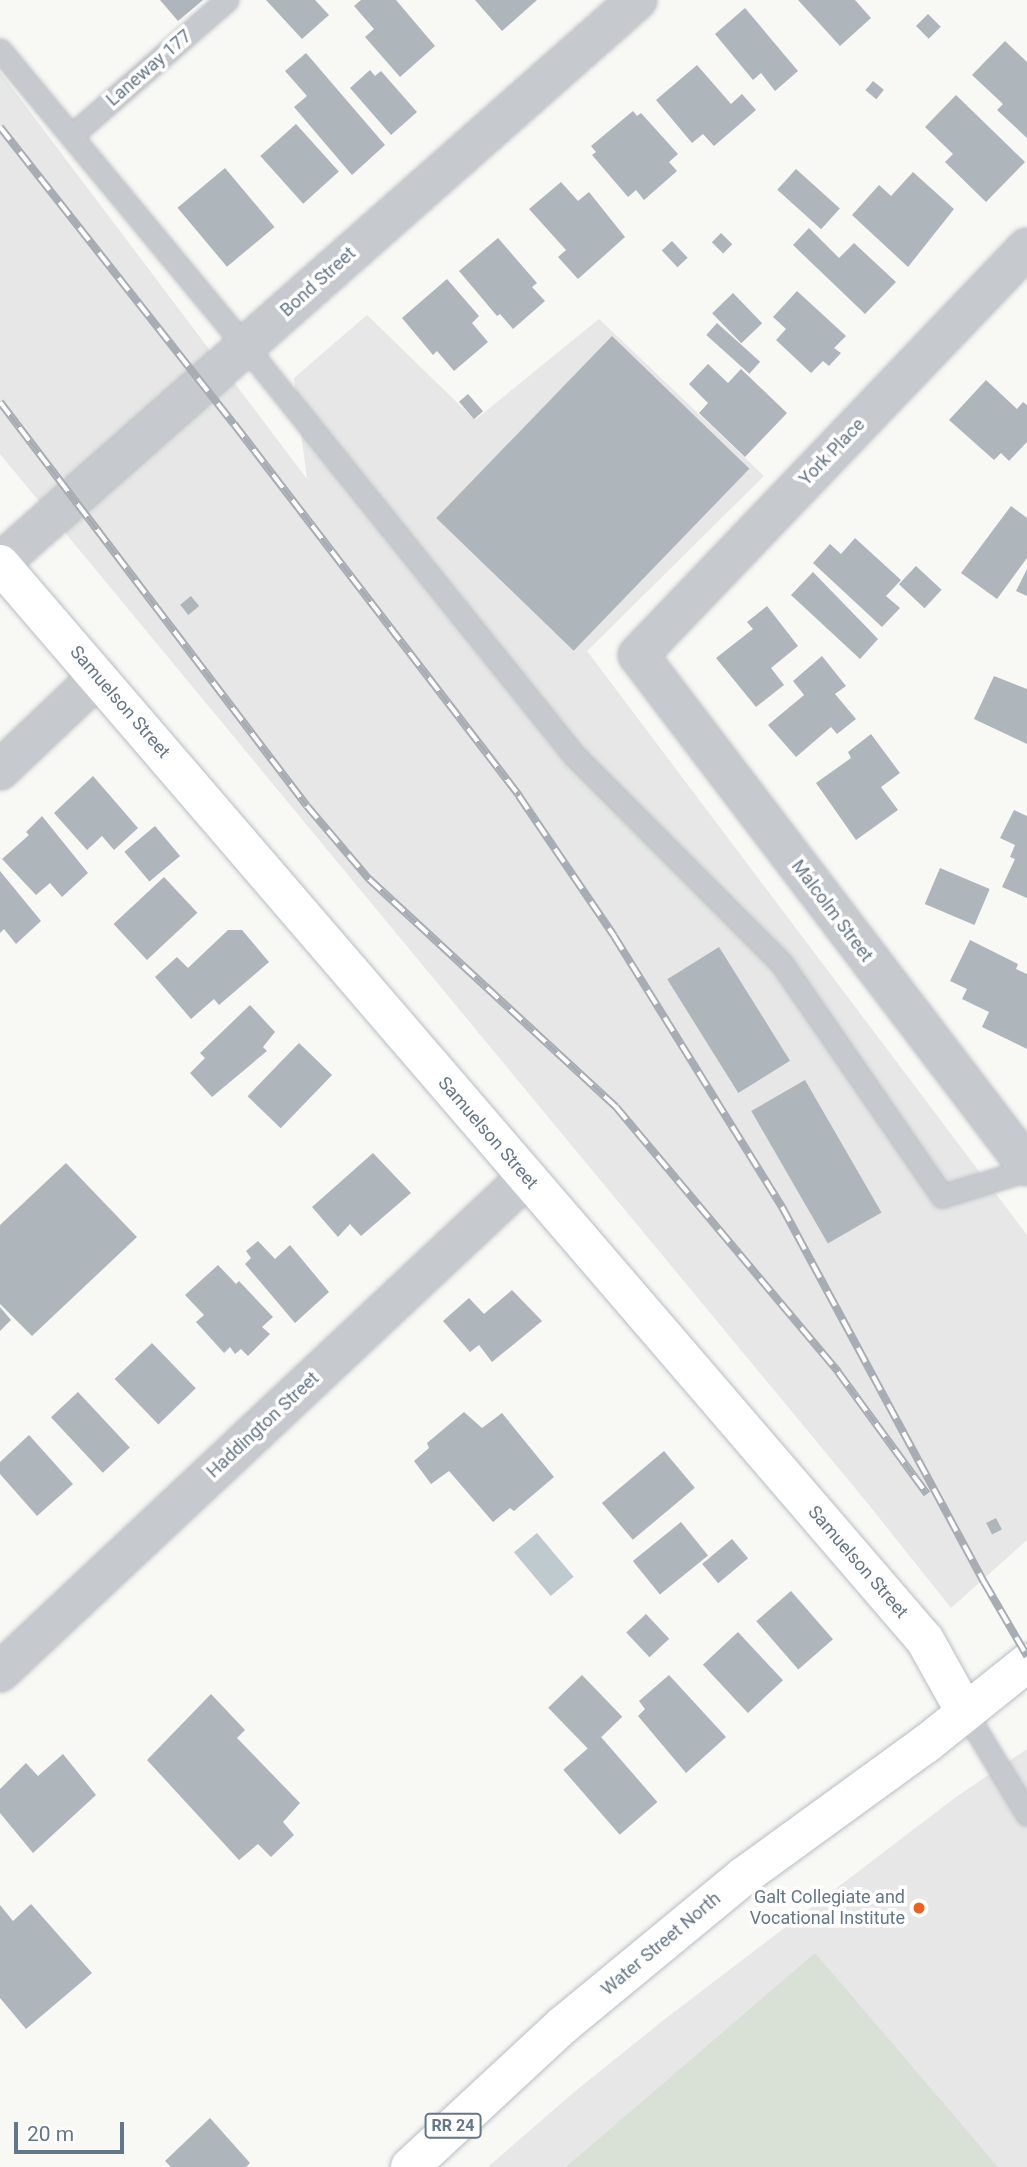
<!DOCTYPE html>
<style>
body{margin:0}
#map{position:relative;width:1027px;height:2167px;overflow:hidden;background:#f8f8f5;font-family:Roboto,sans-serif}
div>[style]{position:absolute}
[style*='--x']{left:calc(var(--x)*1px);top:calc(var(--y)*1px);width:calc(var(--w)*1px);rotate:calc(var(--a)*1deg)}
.built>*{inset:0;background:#e6e7e6}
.green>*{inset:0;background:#d9e0d6}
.water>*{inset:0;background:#bfcacf;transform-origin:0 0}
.building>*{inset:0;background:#aeb6bc;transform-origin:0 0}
.roads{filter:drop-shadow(0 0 2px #b8bdc2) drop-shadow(0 0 2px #b8bdc2)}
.lane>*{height:21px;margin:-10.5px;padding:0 10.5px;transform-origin:10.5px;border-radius:10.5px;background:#c6c9cd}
.street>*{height:38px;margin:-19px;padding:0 19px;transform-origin:19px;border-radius:19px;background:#c6c9cd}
.secondary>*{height:38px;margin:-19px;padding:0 19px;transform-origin:19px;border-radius:19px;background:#fff}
.primary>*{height:38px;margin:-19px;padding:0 19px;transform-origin:19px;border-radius:19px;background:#fff}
.rail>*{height:8px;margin-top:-4px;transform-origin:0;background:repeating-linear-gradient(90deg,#fff 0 16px,#a8adb4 0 32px);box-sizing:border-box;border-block:2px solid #a8adb4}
.dots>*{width:19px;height:19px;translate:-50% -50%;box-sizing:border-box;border:4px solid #fff;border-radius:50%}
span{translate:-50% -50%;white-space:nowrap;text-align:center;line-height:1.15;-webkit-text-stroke:7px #fff;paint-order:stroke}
.shield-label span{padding:2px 5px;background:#fff;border:2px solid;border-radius:5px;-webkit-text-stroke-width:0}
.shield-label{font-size:16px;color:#657688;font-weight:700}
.street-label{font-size:18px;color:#657688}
.poi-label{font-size:18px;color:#657688}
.right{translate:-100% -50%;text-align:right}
.scale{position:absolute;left:14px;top:2122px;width:110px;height:32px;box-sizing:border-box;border:4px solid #657688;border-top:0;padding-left:9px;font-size:21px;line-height:24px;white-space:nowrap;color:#657688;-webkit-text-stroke:5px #fff;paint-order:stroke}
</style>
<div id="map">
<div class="built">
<i style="clip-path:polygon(0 72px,307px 479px,294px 378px,367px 315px,475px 420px,599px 319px,764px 476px,587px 651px,1027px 1235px,1027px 1540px,951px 1608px,869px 1505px,0 454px)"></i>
<i style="clip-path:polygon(1027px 1749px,1027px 2167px,488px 2167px,573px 2093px,665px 2019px,956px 1797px)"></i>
</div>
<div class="green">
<i style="clip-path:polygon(815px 1953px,998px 2167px,566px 2167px)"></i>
</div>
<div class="water">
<i style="left:537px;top:1533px;width:57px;height:30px;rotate:50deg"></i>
</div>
<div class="building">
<i style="clip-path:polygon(160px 0,203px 0,178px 21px)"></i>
<i style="clip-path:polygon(266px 0,315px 0,329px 15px,302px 39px)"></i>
<i style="clip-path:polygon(361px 0,396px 0,435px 46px,400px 77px,365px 37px,374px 29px,354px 6px)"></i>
<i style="clip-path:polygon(475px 0,537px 0,502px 31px)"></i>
<i style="clip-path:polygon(798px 0,855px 0,871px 18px,840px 46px)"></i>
<i style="clip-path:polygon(745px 8px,798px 71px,775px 91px,761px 73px,753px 80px,715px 34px)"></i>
<i style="left:928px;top:14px;width:18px;height:17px;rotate:45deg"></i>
<i style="clip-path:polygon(1005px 41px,1027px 62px,1027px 138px,997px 110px,1003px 104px,972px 75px)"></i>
<i style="clip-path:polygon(306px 53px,385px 145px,352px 175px,294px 107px,307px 96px,285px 71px)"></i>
<i style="clip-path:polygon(697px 65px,731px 104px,742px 94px,756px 110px,714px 146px,703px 134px,692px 143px,656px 100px)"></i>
<i style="clip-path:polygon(370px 70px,375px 76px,381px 71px,417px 112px,391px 135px,350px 88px)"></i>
<i style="left:873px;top:81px;width:14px;height:12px;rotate:39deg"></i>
<i style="clip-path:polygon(956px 95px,1025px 162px,986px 202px,945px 162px,953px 154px,925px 127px)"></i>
<i style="clip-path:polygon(633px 111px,637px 116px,641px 113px,678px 154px,669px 162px,677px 171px,644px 200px,636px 190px,628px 197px,592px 155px,596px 152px,591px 146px)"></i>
<i style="left:296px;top:124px;width:64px;height:48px;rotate:48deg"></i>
<i style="left:225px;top:168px;width:77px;height:62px;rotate:50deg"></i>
<i style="left:796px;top:169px;width:59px;height:28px;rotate:42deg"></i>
<i style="clip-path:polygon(913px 172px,954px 209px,908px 267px,852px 215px,879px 185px,891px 196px)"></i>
<i style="clip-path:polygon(561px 182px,578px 201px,589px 192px,625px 237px,578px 279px,558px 257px,566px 250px,529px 209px)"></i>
<i style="clip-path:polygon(809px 228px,839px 258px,854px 243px,896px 282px,865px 314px,793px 245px)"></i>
<i style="left:721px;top:233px;width:16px;height:13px;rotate:45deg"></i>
<i style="clip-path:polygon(498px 238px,537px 283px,532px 287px,545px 301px,513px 329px,500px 314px,497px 316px,459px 271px)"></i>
<i style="left:672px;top:241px;width:23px;height:14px;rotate:47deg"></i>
<i style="clip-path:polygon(447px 279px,479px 316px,472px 323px,488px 342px,454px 371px,437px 351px,433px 355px,402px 318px)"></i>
<i style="clip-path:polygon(797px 291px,846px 336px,834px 348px,841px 353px,829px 366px,823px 361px,811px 373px,776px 340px,786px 329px,773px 317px)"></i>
<i style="left:733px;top:293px;width:42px;height:29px;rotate:46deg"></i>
<i style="left:717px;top:323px;width:58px;height:16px;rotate:42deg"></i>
<i style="left:612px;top:336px;width:191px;height:253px;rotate:44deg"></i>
<i style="clip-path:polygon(708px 364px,728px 383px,741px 369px,787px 413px,745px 457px,699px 413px,708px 403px,689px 384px)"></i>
<i style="clip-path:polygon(986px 380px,1017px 409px,1023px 402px,1027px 405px,1027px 442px,1009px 461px,1001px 453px,994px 460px,949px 420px)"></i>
<i style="left:468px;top:394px;width:23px;height:12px;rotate:49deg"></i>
<i style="clip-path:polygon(1011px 506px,1027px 518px,1027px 558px,997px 599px,961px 573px)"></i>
<i style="clip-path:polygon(855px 538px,901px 580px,886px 596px,900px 608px,882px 627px,813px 563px,830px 544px,841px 554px)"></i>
<i style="left:916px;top:566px;width:35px;height:25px;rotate:43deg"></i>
<i style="clip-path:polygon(1027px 569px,1027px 596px,1016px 591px)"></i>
<i style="clip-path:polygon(813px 572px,878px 639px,860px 659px,791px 595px)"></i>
<i style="left:191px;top:596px;width:13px;height:14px;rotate:51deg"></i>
<i style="clip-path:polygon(767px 606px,798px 646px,771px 668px,784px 685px,756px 707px,716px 658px,753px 629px,747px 622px)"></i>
<i style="clip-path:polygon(822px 656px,846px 686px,835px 694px,856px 719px,837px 734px,831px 727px,796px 757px,768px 725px,804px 695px,793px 681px)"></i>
<i style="clip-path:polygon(994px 676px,1027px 689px,1027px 744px,974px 719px)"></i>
<i style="clip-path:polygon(871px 734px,900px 773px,881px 787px,898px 810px,856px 840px,816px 783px,851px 758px,848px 752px)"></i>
<i style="clip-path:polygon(93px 776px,138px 828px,114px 850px,102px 836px,87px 850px,54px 813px)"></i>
<i style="clip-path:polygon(1014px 810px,1027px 816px,1027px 898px,1002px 887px,1015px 859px,1010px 857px,1015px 845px,1000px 838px)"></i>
<i style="clip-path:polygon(42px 816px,88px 873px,62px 897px,50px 883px,36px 895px,2px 859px,29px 835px,26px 832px)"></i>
<i style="left:155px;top:826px;width:39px;height:40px;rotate:50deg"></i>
<i style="left:940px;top:868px;width:54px;height:39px;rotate:23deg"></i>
<i style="clip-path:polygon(0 871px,41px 921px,16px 944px,4px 929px,0 933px)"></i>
<i style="left:164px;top:877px;width:49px;height:69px;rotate:47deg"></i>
<i style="clip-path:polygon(228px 930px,242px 930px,269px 962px,219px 1005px,214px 999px,191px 1019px,155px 977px,177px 957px,188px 968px)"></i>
<i style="clip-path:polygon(970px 940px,1018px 964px,1016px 969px,1027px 974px,1027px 1049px,982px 1027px,989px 1012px,962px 999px,967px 989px,950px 981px)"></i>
<i style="left:719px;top:947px;width:134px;height:61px;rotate:58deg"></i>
<i style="clip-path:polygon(250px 1005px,275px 1032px,263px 1047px,267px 1051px,212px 1097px,190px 1073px,205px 1058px,200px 1053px)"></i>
<i style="left:299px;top:1043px;width:46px;height:74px;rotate:44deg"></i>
<i style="left:805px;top:1080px;width:153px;height:62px;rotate:60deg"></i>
<i style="clip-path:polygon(373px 1153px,411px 1193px,361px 1236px,350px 1224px,338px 1237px,312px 1207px)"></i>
<i style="clip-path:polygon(66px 1163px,137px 1237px,32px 1336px,0 1304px,0 1225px)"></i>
<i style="clip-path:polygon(258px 1241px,275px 1259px,290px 1245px,329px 1292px,295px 1323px,245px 1264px,251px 1258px,246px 1251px)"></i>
<i style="clip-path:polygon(218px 1265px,236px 1284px,239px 1281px,273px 1317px,262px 1327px,270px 1334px,248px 1356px,241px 1349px,235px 1354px,230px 1347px,224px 1353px,196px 1322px,204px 1315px,185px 1295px)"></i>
<i style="clip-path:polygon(512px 1290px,542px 1321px,492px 1362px,479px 1345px,470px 1352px,443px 1321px,469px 1298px,484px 1314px)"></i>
<i style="clip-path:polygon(0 1307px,11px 1320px,0 1331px)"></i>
<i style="left:152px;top:1343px;width:63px;height:52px;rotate:46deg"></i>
<i style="left:78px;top:1392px;width:76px;height:37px;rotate:47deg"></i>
<i style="clip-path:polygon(464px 1412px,482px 1428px,502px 1413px,554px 1477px,514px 1511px,510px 1508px,493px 1522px,449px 1471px,431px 1484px,414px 1461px,429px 1448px,427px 1443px)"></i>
<i style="clip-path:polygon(29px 1435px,73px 1484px,37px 1516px,0 1474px,0 1462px)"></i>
<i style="left:664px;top:1451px;width:48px;height:81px;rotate:50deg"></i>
<i style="left:996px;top:1518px;width:13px;height:11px;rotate:63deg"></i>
<i style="left:681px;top:1522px;width:43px;height:62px;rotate:51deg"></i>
<i style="left:732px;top:1539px;width:25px;height:39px;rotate:50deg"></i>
<i style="left:791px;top:1591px;width:64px;height:46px;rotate:49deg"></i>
<i style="left:646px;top:1614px;width:34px;height:27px;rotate:47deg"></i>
<i style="left:738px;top:1632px;width:66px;height:48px;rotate:47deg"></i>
<i style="left:582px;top:1675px;width:58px;height:47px;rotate:46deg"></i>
<i style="clip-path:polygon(669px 1675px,726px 1737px,686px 1773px,638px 1716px,645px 1709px,639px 1701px)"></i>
<i style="clip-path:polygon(211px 1694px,245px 1730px,237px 1738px,300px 1803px,283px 1822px,294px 1835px,271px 1857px,258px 1844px,239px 1860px,147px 1760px)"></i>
<i style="left:601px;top:1737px;width:86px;height:50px;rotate:49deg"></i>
<i style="clip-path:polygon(63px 1754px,96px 1795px,33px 1853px,0 1813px,0 1789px,26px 1763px,38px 1776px)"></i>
<i style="clip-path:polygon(31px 1904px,92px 1973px,26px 2029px,0 1998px,0 1905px,13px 1921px)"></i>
<i style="clip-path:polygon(210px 2118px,250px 2163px,246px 2167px,171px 2167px,165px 2161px)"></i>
</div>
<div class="roads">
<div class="lane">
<i style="--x:0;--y:50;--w:411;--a:50.4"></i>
<i style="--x:262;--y:367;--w:498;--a:51.2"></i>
<i style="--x:574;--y:755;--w:295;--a:45.1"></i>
<i style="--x:782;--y:964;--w:282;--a:55.4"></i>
<i style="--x:942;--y:1196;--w:89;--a:-17"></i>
<i style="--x:71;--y:136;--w:207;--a:-41.1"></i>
<i style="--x:964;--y:1710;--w:122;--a:58.8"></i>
</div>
<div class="street">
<i style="--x:1027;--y:248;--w:563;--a:133.7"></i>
<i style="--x:638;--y:655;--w:642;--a:52.72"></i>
<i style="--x:0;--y:563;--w:850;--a:-41.47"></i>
<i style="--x:0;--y:770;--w:135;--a:-43.5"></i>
<i style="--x:0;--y:1672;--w:722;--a:-43.2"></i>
</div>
<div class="secondary">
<i style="--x:0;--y:564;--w:1419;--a:49.32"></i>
<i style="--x:925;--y:1640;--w:80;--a:60.9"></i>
</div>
<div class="primary">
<i style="--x:410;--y:2167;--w:209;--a:-42.9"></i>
<i style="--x:563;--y:2025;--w:234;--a:-39.5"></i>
<i style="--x:744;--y:1876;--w:225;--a:-36"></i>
<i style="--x:926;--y:1744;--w:129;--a:-38.7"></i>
</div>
</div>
<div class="rail">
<i style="--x:0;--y:127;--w:378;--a:51.8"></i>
<i style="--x:234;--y:424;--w:469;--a:52.5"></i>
<i style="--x:519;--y:796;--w:169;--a:55.8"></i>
<i style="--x:614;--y:936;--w:319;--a:58.2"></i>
<i style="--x:782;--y:1207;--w:426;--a:61.7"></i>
<i style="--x:984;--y:1582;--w:86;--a:59.8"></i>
<i style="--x:0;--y:402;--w:507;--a:52.77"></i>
<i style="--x:307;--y:806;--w:96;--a:49.7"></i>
<i style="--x:369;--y:879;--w:336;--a:42.7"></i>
<i style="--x:616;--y:1107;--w:346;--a:50"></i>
<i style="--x:838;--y:1372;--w:151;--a:53.9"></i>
</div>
<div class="dots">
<i style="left:919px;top:1908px;background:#ef601f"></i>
</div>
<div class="shield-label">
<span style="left:453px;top:2126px">RR 24</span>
</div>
<div class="street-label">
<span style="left:149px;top:68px;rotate:-41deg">Laneway 177</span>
<span style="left:318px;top:282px;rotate:-42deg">Bond Street</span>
<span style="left:832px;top:452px;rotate:-46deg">York Place</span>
<span style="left:120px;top:702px;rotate:49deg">Samuelson Street</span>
<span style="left:832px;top:911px;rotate:53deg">Malcolm Street</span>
<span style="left:488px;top:1133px;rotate:49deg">Samuelson Street</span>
<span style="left:263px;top:1425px;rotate:-43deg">Haddington Street</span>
<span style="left:858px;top:1562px;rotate:49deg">Samuelson Street</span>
<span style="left:661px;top:1944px;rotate:-40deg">Water Street North</span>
</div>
<div class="poi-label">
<span class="right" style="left:905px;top:1908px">Galt Collegiate and<br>Vocational Institute</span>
</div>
<div class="scale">20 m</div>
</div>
